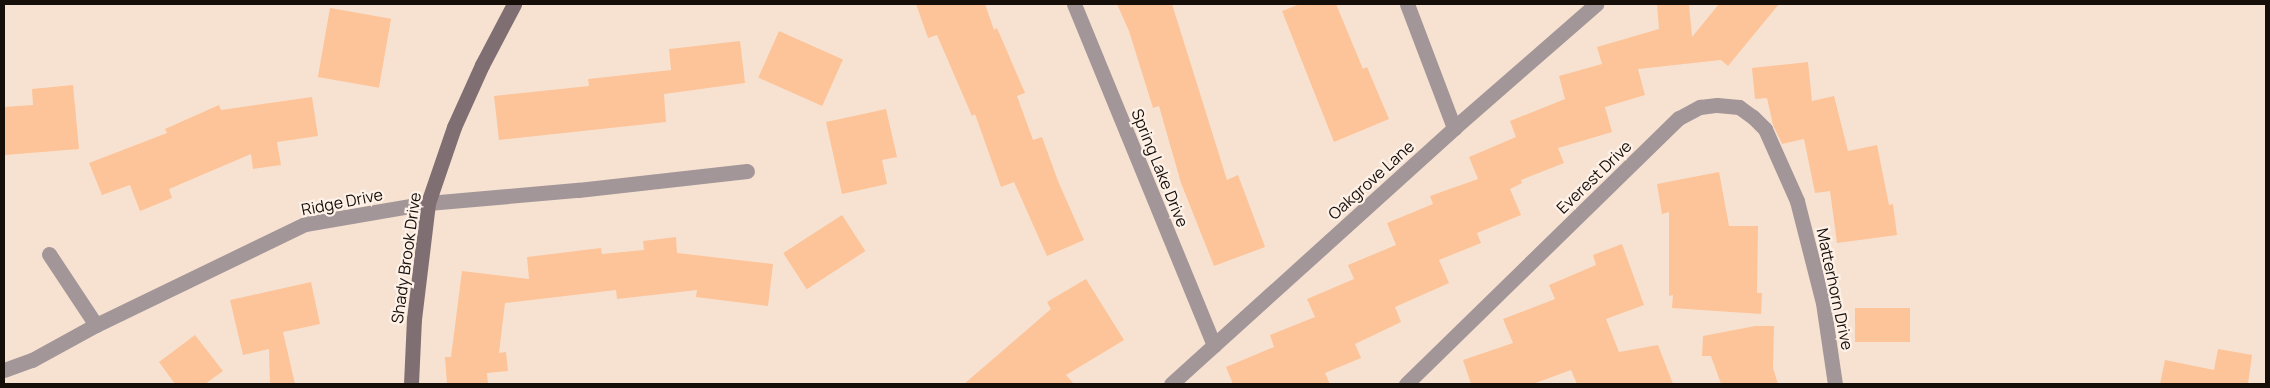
<!DOCTYPE html>
<style>
body{margin:0}
#map{position:relative;width:2270px;height:388px;overflow:hidden;background:#f7e2d2;font-family:Manrope,sans-serif}
div>[style]{position:absolute}
[style*='--x']{left:calc(var(--x)*1px);top:calc(var(--y)*1px);width:calc(var(--w)*1px);rotate:calc(var(--a)*1deg)}
.building>*{inset:0;background:#fcc498;transform-origin:0 0}
.street>*{height:15px;margin:-7.5px;padding:0 7.5px;transform-origin:7.5px;border-radius:7.5px;background:#a29698}
.secondary>*{height:15px;margin:-7.5px;padding:0 7.5px;transform-origin:7.5px;border-radius:7.5px;background:#806f72}
span{translate:-50% -50%;white-space:nowrap;text-align:center;line-height:1.15;-webkit-text-stroke:4.5px #fef1e8;paint-order:stroke}
.street-label{font-size:16px;color:#150e09}
.frame{position:absolute;inset:0;border:5px solid #150e09;pointer-events:none}
</style>
<div id="map">
<div class="building">
<i style="clip-path:polygon(916px 4px,985px 4px,994px 30px,997px 28px,1025px 93px,1017px 96px,1033px 140px,1042px 137px,1058px 181px,1084px 240px,1047px 256px,1014px 182px,1001px 187px,975px 114px,972px 116px,937px 35px,928px 38px)"></i>
<i style="clip-path:polygon(1117px 4px,1172px 4px,1227px 180px,1238px 175px,1265px 247px,1214px 266px,1181px 183px,1159px 106px,1153px 108px,1129px 31px)"></i>
<i style="clip-path:polygon(1300px 4px,1336px 4px,1363px 69px,1367px 67px,1389px 119px,1334px 142px,1282px 11px)"></i>
<i style="clip-path:polygon(1657px 4px,1689px 4px,1692px 37px,1719px 4px,1779px 4px,1728px 66px,1721px 60px,1638px 69px,1645px 95px,1605px 107px,1612px 132px,1558px 148px,1564px 163px,1521px 180px,1522px 183px,1510px 189px,1521px 215px,1477px 233px,1481px 243px,1439px 260px,1449px 283px,1395px 307px,1401px 322px,1355px 344px,1361px 358px,1325px 373px,1330px 384px,1233px 384px,1226px 367px,1274px 347px,1270px 335px,1315px 317px,1307px 299px,1354px 279px,1348px 265px,1396px 245px,1387px 223px,1433px 204px,1430px 196px,1478px 179px,1469px 157px,1516px 137px,1510px 121px,1565px 99px,1559px 76px,1602px 64px,1597px 47px,1659px 29px)"></i>
<i style="left:330px;top:8px;width:62px;height:70px;rotate:10deg"></i>
<i style="left:779px;top:31px;width:70px;height:51px;rotate:24deg"></i>
<i style="clip-path:polygon(740px 41px,745px 83px,664px 94px,666px 122px,499px 140px,494px 96px,589px 86px,588px 79px,671px 70px,669px 49px)"></i>
<i style="clip-path:polygon(1808px 62px,1812px 101px,1834px 96px,1848px 151px,1877px 145px,1889px 205px,1893px 204px,1897px 235px,1837px 243px,1830px 191px,1815px 193px,1804px 139px,1782px 144px,1773px 125px,1767px 98px,1755px 99px,1752px 68px)"></i>
<i style="clip-path:polygon(73px 85px,79px 149px,5px 155px,4px 107px,33px 105px,32px 89px)"></i>
<i style="clip-path:polygon(312px 97px,318px 136px,277px 142px,281px 165px,253px 169px,251px 154px,169px 189px,172px 198px,140px 211px,130px 185px,102px 195px,89px 163px,167px 133px,165px 129px,219px 105px,221px 110px)"></i>
<i style="clip-path:polygon(886px 109px,897px 157px,882px 160px,887px 184px,842px 194px,826px 122px)"></i>
<i style="clip-path:polygon(1719px 172px,1729px 226px,1758px 226px,1757px 293px,1762px 293px,1761px 314px,1672px 308px,1673px 295px,1669px 296px,1669px 212px,1662px 214px,1657px 184px)"></i>
<i style="left:842px;top:215px;width:43px;height:70px;rotate:57deg"></i>
<i style="clip-path:polygon(676px 237px,677px 253px,773px 264px,768px 306px,696px 297px,697px 290px,617px 299px,616px 290px,505px 303px,499px 353px,506px 352px,508px 371px,487px 373px,488px 384px,447px 384px,445px 357px,451px 357px,462px 271px,529px 279px,527px 257px,601px 248px,602px 254px,644px 250px,643px 241px)"></i>
<i style="clip-path:polygon(1622px 244px,1644px 305px,1606px 319px,1619px 352px,1658px 345px,1673px 384px,1577px 384px,1571px 370px,1533px 384px,1471px 384px,1463px 360px,1513px 343px,1503px 319px,1555px 299px,1549px 285px,1596px 265px,1593px 255px)"></i>
<i style="clip-path:polygon(1086px 279px,1124px 340px,1066px 375px,1074px 384px,964px 384px,1051px 309px,1047px 302px)"></i>
<i style="clip-path:polygon(311px 282px,320px 324px,283px 332px,295px 384px,270px 384px,269px 349px,243px 355px,230px 300px)"></i>
<i style="left:1855px;top:308px;width:55px;height:34px"></i>
<i style="clip-path:polygon(1755px 326px,1774px 326px,1773px 368px,1778px 384px,1721px 384px,1711px 356px,1702px 356px,1703px 336px)"></i>
<i style="clip-path:polygon(195px 335px,223px 371px,205px 384px,175px 384px,159px 362px)"></i>
<i style="clip-path:polygon(2218px 349px,2252px 355px,2248px 384px,2160px 384px,2165px 360px,2214px 370px)"></i>
</div>
<div class="street">
<i style="--x:1074;--y:4;--w:369;--a:67.7"></i>
<i style="--x:1407;--y:4;--w:133;--a:69.2"></i>
<i style="--x:49;--y:254;--w:85;--a:56.5"></i>
<i style="--x:4;--y:370;--w:30;--a:-20"></i>
<i style="--x:32;--y:360;--w:73;--a:-28.7"></i>
<i style="--x:96;--y:325;--w:232;--a:-25.8"></i>
<i style="--x:305;--y:224;--w:125;--a:-9.7"></i>
<i style="--x:428;--y:203;--w:151;--a:-5"></i>
<i style="--x:578;--y:190;--w:170;--a:-6.4"></i>
<i style="--x:1171;--y:384;--w:382;--a:-42.1"></i>
<i style="--x:1454;--y:128;--w:189;--a:-41.1"></i>
<i style="--x:1406;--y:384;--w:381;--a:-44.3"></i>
<i style="--x:1679;--y:118;--w:24;--a:-28"></i>
<i style="--x:1700;--y:107;--w:17;--a:-7"></i>
<i style="--x:1717;--y:105;--w:22;--a:5"></i>
<i style="--x:1739;--y:107;--w:17;--a:36"></i>
<i style="--x:1753;--y:117;--w:17;--a:45"></i>
<i style="--x:1765;--y:129;--w:79;--a:66"></i>
<i style="--x:1797;--y:201;--w:105;--a:75.7"></i>
<i style="--x:1823;--y:303;--w:82;--a:81.6"></i>
</div>
<div class="secondary">
<i style="--x:411;--y:384;--w:65;--a:-87.4"></i>
<i style="--x:414;--y:319;--w:117;--a:-83.1"></i>
<i style="--x:428;--y:203;--w:80;--a:-71.1"></i>
<i style="--x:454;--y:127;--w:68;--a:-65.7"></i>
<i style="--x:482;--y:65;--w:69;--a:-62.3"></i>
</div>
<div class="street-label">
<span style="left:1160px;top:168px;rotate:68deg">Spring Lake Drive</span>
<span style="left:1594px;top:177px;rotate:-44deg">Everest Drive</span>
<span style="left:1371px;top:180px;rotate:-42deg">Oakgrove Lane</span>
<span style="left:342px;top:202px;rotate:-11deg">Ridge Drive</span>
<span style="left:406px;top:258px;rotate:-82deg">Shady Brook Drive</span>
<span style="left:1835px;top:289px;rotate:78deg">Matterhorn Drive</span>
</div>
<div class="frame"></div>
</div>
